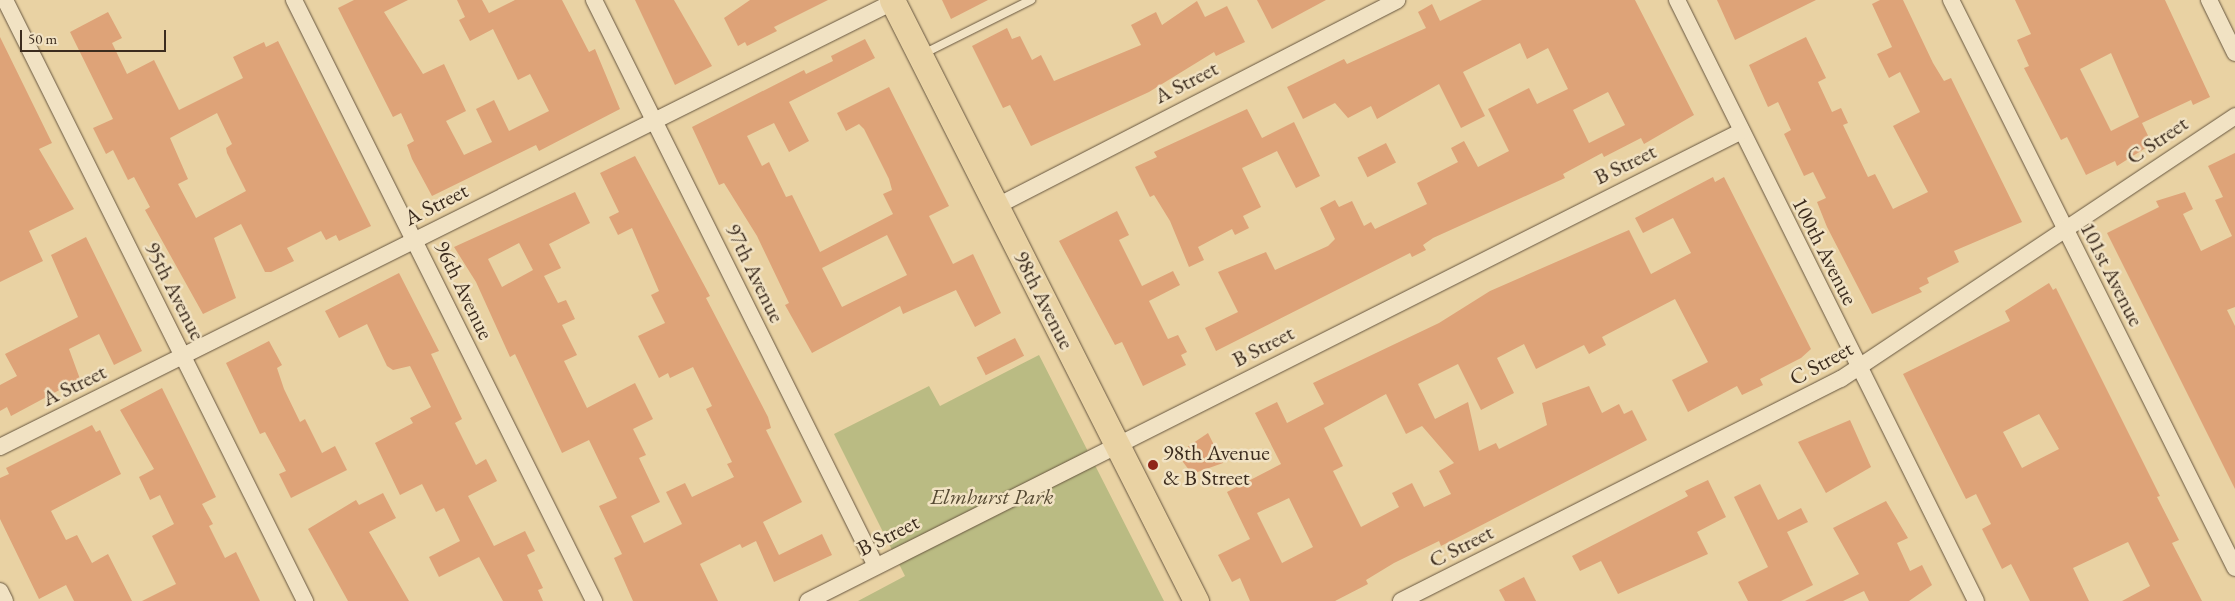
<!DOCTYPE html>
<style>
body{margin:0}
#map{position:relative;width:2235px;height:601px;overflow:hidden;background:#e9d2a3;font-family:"EB Garamond",serif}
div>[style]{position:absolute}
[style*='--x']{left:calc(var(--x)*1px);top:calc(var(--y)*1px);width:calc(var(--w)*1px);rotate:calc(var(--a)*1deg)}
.green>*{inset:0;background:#babb83}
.building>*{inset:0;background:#dea378;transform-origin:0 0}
.roads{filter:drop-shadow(0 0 1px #67563f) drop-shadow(0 0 1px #67563f)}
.lane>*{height:8px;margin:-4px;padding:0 4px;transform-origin:4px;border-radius:4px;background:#f1e2c3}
.street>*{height:16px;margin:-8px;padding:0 8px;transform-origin:8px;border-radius:8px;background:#f1e2c3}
.primary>*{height:25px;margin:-12.5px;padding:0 12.5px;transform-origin:12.5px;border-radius:12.5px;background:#e9d2a3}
.dots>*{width:14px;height:14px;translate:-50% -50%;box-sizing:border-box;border:2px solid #f1e2c3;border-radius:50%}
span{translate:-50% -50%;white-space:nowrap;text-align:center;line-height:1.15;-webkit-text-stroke:5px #f1e2c3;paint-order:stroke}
.street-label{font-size:22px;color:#3c2c1e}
.poi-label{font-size:22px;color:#3c2c1e}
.left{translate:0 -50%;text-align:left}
.park-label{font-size:22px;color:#554932;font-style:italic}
.scale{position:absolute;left:20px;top:30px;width:146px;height:22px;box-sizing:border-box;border:2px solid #3c2c1e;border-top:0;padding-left:6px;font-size:15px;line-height:18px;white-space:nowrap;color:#3c2c1e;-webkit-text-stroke:4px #f1e2c3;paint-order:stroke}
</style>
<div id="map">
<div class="green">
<i style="clip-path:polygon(1039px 355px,1164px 601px,858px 601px,905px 576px,834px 434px,929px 386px,940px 406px)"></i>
</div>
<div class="building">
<i style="clip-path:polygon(354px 0,408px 0,384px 12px,423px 74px,444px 64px,466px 111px,446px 121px,464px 155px,492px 142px,476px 109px,494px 100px,509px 131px,549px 111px,530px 74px,518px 80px,493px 29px,470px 41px,459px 20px,465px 17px,457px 0,482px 0,489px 13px,515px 0,562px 0,589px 52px,595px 49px,620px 109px,539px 151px,536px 145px,432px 196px,412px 159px,407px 145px,414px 141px,401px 113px,393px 117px,338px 8px)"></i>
<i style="clip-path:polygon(635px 0,674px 0,712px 66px,675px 85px)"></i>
<i style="clip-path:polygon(750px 0,828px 0,774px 27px,777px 31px,747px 46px,745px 42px,738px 46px,724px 18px)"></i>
<i style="clip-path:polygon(942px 0,988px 0,951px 19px)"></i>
<i style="clip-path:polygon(1257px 0,1326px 0,1272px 29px)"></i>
<i style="clip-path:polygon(evenodd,1482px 0,1635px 0,1694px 115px,1644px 144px,1641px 138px,1604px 157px,1602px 153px,1563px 174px,1565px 178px,1433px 238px,1423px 245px,1426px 250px,1412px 257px,1410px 253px,1216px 351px,1205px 328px,1238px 312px,1218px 272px,1266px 252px,1275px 270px,1328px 246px,1335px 239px,1320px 208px,1335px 200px,1339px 207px,1352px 201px,1364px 226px,1371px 222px,1375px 229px,1427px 204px,1417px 183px,1458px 162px,1451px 148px,1464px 141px,1478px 167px,1509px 151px,1488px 109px,1529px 88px,1537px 104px,1568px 89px,1548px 48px,1527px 59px,1520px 43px,1463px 72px,1485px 116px,1461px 128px,1439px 84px,1377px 119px,1371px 106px,1348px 118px,1335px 103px,1303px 119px,1287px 87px,1344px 59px,1347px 64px,1426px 28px,1418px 12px,1432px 4px,1440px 21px,1482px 0,1608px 92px,1625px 125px,1589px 143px,1573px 110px,1608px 92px)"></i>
<i style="clip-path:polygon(1717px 0,1816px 0,1735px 40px)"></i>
<i style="clip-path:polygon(1880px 0,1903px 0,1933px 63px,1944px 81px,1951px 78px,2022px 222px,1954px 251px,1959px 262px,1927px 278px,1929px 283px,1919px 288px,1922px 292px,1872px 314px,1827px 227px,1817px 202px,1826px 198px,1813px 172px,1804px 176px,1784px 134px,1791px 130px,1778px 102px,1768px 107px,1749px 65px,1806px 37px,1826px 78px,1818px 82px,1832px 112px,1841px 108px,1848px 123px,1843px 125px,1868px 177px,1875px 174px,1893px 209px,1928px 192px,1893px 126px,1920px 112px,1900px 72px,1889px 78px,1877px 54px,1892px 47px,1872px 4px)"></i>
<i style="clip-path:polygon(evenodd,2015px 0,2165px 0,2210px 97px,2193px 105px,2191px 100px,2142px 123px,2152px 144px,2117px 166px,2115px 161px,2086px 175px,2067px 137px,2061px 140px,2024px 68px,2029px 66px,2017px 40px,2031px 34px,2015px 0,2111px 53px,2139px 117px,2111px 131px,2080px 69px,2111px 53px)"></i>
<i style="clip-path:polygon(1197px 1px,1205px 17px,1227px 6px,1245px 42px,1216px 56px,1214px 52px,1149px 92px,1031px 146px,1010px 105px,1003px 108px,972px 46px,1007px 28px,1012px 39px,1020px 36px,1032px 60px,1041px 55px,1054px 81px,1141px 45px,1131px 25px,1156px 12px,1162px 25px)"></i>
<i style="clip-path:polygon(evenodd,108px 12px,122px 38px,112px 43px,127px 74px,154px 60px,179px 110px,243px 78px,233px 57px,264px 42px,266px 47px,278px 41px,371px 226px,339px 241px,336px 235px,326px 240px,321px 231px,287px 248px,294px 261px,271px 272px,265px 272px,241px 224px,214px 238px,236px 298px,203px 314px,145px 210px,150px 207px,134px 177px,128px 180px,113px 150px,106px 154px,93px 128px,113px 119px,70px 32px,108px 12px,217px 113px,232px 144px,226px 148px,227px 153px,246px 191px,196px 218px,178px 184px,188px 179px,170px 138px,217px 113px)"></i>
<i style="clip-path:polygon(0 37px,52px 143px,39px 149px,74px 209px,29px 231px,43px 261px,0 282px)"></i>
<i style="clip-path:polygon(evenodd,865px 39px,875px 58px,789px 102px,809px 141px,789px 152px,774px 123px,747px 136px,762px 166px,769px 162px,786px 197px,792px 195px,820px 252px,893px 214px,883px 194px,892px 190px,889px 179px,864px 129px,859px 124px,846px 131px,837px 113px,889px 87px,949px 206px,929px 216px,953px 264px,973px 254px,1001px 313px,975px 327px,956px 290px,903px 314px,900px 306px,812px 353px,785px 305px,789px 303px,757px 236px,724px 183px,719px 185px,692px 127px,804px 70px,806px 74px,833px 61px,831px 56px,865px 39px,887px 235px,907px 275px,842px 307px,822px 268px,887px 235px)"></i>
<i style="clip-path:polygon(1247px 109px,1262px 138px,1294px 122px,1320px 176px,1296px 188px,1277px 151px,1242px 168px,1261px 207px,1243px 216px,1249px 228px,1235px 235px,1232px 229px,1198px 247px,1204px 260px,1189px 267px,1170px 221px,1154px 195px,1150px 197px,1135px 167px,1157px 157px,1154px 152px)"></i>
<i style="left:1386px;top:143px;width:22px;height:32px;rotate:63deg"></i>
<i style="clip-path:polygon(2235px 153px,2235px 307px,2227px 310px,2235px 326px,2235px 489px,2107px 233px,2159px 207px,2156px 201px,2185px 192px,2193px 209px,2183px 214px,2201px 251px,2232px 236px,2215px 200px,2223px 197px,2208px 166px)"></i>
<i style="clip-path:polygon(evenodd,635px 156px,710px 296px,706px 298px,768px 417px,771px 428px,766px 430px,802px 502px,763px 522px,779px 555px,822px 534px,832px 555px,774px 582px,756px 541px,742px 548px,740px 544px,700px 564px,718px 601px,633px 601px,614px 558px,622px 554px,599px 506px,617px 498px,589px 440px,562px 453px,515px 354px,510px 357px,476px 282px,454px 247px,575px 192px,590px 223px,549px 244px,561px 268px,544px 276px,558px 303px,566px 300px,575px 319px,562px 325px,577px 355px,564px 361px,587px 408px,635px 383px,653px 419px,633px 429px,646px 455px,639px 458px,660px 502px,631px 516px,644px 543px,682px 524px,666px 492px,685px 483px,692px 497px,734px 477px,727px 464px,732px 462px,706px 409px,712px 406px,693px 367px,670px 378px,668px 373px,659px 378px,638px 336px,665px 323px,651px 295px,659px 291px,632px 228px,618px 235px,609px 217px,619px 212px,600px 173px,635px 156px,519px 243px,533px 270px,502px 287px,488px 259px,519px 243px)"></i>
<i style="clip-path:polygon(evenodd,1713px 177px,1715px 182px,1724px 177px,1811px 349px,1801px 358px,1760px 379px,1763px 385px,1742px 395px,1737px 386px,1688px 412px,1672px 380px,1708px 362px,1675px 299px,1602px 337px,1606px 345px,1589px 354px,1584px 345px,1536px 369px,1524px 344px,1497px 358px,1514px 393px,1481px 410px,1458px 364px,1418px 384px,1435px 419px,1468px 402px,1479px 451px,1496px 443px,1499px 449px,1547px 425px,1542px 403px,1589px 386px,1602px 413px,1619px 404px,1624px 414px,1632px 410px,1647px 440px,1441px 546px,1439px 541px,1394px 563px,1366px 580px,1368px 584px,1335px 601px,1250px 601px,1240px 578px,1232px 582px,1218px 555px,1250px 539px,1227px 492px,1281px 464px,1255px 413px,1277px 402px,1287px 423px,1324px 404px,1313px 383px,1439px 323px,1490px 291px,1629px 230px,1651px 274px,1691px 253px,1673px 218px,1643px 233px,1635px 218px,1713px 177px,1386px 394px,1406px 434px,1422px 426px,1454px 463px,1439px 471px,1451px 494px,1424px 507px,1412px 483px,1392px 493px,1399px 507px,1361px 527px,1333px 471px,1343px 466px,1324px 428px,1386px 394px,1713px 177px,1289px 498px,1313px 547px,1282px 563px,1257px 513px,1289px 498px)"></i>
<i style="clip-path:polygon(1117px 211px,1129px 235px,1119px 240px,1142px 286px,1173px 271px,1180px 285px,1149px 301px,1168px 339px,1178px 335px,1187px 352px,1181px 355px,1186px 365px,1143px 386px,1122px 342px,1115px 345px,1059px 241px)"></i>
<i style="clip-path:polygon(86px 237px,142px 351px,114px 365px,99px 334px,69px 349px,80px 379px,11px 416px,7px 407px,0 411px,0 385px,17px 376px,5px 354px,78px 317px,51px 255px)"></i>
<i style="clip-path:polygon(399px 273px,439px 351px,431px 354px,462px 419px,455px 423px,476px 465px,486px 459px,497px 481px,468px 496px,494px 546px,525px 531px,535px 551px,527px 555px,543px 588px,538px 590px,543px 601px,503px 601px,479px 557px,439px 577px,429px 557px,460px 541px,444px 508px,436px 512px,422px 484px,400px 495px,375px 443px,413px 423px,410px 418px,431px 407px,410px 366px,393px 370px,387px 366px,367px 324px,339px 338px,325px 311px)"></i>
<i style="clip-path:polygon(evenodd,2049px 283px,2053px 290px,2056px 288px,2160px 496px,2157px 497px,2179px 540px,2172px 543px,2202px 601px,2122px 601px,2150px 586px,2128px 542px,2073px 568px,2089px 601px,2030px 601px,2011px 564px,2002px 569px,1982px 529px,1991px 524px,1976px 494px,1966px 499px,1903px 374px,2010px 321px,2005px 311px,2049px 283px,2039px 414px,2059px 449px,2022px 468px,2003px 432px,2039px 414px)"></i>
<i style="left:1015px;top:338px;width:20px;height:43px;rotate:63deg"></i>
<i style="clip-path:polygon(269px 341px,282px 365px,277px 368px,284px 389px,300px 422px,305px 419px,322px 453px,335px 446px,347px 470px,291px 498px,279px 474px,286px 471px,265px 432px,260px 434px,226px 363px)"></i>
<i style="clip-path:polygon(162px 388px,216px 497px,202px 504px,213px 524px,209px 526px,225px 558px,236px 552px,260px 601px,142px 601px,176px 584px,152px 536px,174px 524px,160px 495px,150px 500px,139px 477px,154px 469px,120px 410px)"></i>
<i style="clip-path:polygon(1850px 420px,1871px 467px,1826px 493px,1798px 442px)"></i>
<i style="clip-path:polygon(92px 425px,96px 432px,100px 430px,121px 474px,51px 511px,66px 540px,77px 535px,92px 563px,108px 554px,132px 601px,74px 601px,66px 585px,39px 599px,0 519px,0 478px,9px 474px,6px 468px)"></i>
<i style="clip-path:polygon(1208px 433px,1223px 463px,1192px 474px,1177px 454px)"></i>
<i style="clip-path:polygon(1708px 480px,1726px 517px,1697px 532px,1708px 554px,1618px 594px,1601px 561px,1580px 571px,1572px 556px,1688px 496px,1685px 491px)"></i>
<i style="clip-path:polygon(1760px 484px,1778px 520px,1801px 508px,1808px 522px,1787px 532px,1813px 585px,1781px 601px,1748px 601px,1738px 582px,1768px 567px,1734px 497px)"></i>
<i style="clip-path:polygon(383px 493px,396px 518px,369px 532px,409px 601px,348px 601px,308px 529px,356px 500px,359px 505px)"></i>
<i style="clip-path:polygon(1886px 501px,1908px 538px,1897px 543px,1910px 571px,1922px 565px,1932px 585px,1909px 601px,1869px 601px,1864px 591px,1843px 601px,1805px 601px,1859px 574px,1833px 528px)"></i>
<i style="clip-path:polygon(1524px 577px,1536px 601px,1505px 601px,1499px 590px)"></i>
</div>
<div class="roads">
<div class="lane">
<i style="--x:923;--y:54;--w:121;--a:-26.6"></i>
</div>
<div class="street">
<i style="--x:5;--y:0;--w:672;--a:63.47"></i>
<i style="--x:294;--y:0;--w:672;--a:63.47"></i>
<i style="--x:594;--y:0;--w:632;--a:63.52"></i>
<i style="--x:1677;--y:0;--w:671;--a:63.55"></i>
<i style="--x:1951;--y:0;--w:635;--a:63.43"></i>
<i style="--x:2209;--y:0;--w:59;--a:63.9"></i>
<i style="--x:997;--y:206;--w:450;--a:-27.2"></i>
<i style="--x:0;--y:447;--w:998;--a:-26.49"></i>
<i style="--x:0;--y:591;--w:11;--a:63"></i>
<i style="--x:808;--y:601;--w:1043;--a:-26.71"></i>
<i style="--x:1401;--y:601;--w:493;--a:-26.8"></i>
<i style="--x:1841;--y:379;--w:474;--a:-33.7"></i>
</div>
<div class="primary">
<i style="--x:892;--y:0;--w:674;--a:63.17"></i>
</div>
</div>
<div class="dots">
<i style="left:1153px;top:465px;background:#8f2418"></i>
</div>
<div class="street-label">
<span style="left:1186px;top:82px;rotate:-27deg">A Street</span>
<span style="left:2157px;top:140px;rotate:-34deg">C Street</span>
<span style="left:1625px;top:164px;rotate:-26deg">B Street</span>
<span style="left:436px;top:204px;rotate:-27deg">A Street</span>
<span style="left:1825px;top:251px;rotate:63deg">100th Avenue</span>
<span style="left:755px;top:273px;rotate:64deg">97th Avenue</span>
<span style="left:2112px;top:274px;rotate:63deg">101st Avenue</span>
<span style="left:464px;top:290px;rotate:64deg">96th Avenue</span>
<span style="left:175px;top:291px;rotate:63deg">95th Avenue</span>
<span style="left:1044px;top:300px;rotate:63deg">98th Avenue</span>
<span style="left:1263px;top:346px;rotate:-27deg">B Street</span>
<span style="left:1821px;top:363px;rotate:-29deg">C Street</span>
<span style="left:74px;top:385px;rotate:-26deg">A Street</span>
<span style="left:888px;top:535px;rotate:-27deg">B Street</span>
<span style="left:1461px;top:546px;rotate:-27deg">C Street</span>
</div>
<div class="poi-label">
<span class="left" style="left:1163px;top:465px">98th Avenue<br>&amp; B Street</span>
</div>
<div class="park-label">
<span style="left:992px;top:497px">Elmhurst Park</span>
</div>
<div class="scale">50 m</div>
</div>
